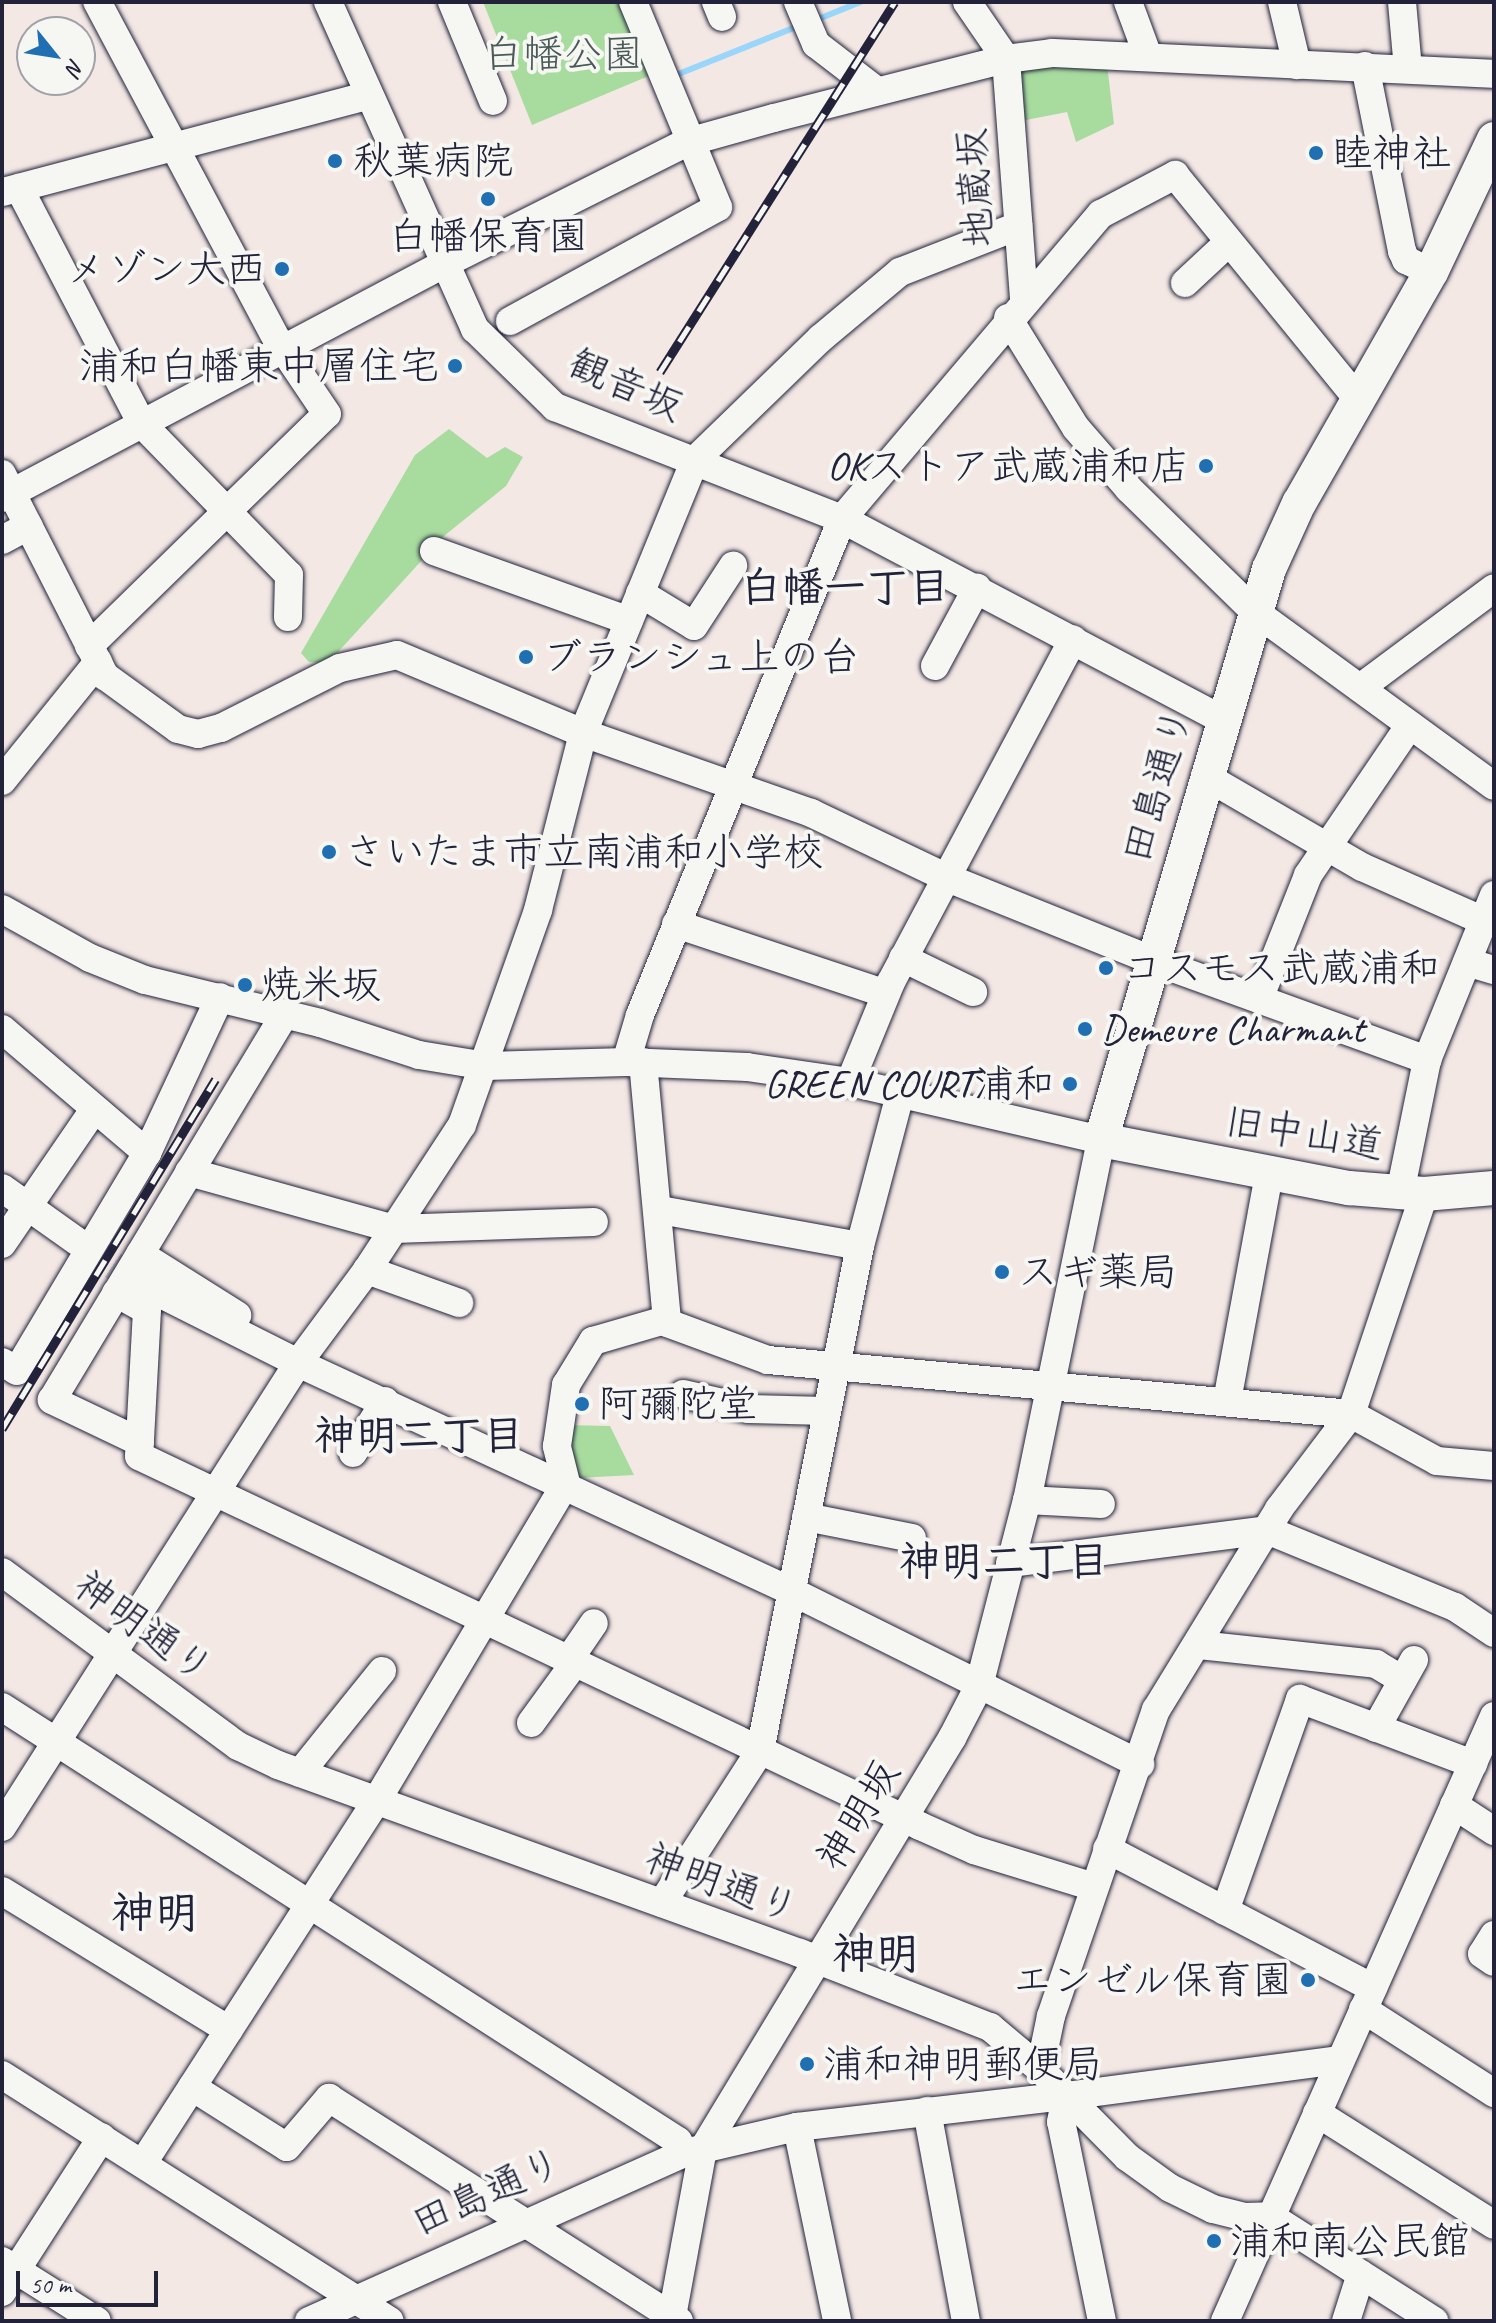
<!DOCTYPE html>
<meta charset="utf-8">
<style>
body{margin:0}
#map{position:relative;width:1496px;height:2323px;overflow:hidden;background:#f3e8e4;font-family:Caveat,"Klee One",sans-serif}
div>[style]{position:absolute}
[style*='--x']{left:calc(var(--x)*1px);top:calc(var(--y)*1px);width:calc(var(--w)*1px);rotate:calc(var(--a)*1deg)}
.green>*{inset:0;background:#a8dc9f}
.stream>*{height:6px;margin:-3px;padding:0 3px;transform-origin:3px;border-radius:3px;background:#9ad5fa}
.minor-tunnel>*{height:28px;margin-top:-14px;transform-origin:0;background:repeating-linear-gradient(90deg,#c9c0c2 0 28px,transparent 0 42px)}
.roads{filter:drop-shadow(0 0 2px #22223b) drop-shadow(0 0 2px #22223b)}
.minor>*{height:28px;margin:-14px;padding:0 14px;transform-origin:14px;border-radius:14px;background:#f6f6f2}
.major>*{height:34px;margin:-17px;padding:0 17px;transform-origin:17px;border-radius:17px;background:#f6f6f2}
.rail>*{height:9px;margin-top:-4.5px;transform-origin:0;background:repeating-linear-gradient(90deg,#f6f6f2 0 18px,#22223b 0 36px);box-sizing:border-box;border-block:2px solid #22223b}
.dots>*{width:22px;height:22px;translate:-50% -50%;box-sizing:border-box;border:4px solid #f6f6f2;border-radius:50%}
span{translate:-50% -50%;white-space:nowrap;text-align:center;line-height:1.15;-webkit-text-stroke:8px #f6f6f2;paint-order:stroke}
.park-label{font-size:40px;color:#4a5a59}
.poi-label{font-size:40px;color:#22223b}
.left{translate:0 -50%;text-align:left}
.right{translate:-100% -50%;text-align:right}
.street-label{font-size:40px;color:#22223b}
.neighbourhood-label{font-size:42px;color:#22223b;font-weight:700}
.quarter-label{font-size:44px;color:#22223b;font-weight:700}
.frame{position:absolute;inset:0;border:4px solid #22223b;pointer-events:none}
.north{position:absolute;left:16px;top:16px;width:80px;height:80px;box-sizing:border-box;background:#f6f6f2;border:2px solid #a1a1a9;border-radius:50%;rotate:120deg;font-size:22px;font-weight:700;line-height:32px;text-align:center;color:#22223b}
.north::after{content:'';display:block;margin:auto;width:28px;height:36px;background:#1f6fb2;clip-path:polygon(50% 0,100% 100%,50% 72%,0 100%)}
.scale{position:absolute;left:16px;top:2271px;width:142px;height:36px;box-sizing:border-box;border:4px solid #22223b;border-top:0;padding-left:10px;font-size:24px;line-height:28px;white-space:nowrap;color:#22223b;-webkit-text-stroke:6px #f6f6f2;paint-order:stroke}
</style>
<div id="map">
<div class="green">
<i style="clip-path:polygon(483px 2px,622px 2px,651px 75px,532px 125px)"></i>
<i style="clip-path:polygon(1107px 64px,1114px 124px,1076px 142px,1067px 112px,1021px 121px,1017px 68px)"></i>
<i style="clip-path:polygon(449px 429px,487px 458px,505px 447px,523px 457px,506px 486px,444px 536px,328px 663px,309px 662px,301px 653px,415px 455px)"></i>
<i style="clip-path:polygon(566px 1425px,610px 1426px,634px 1475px,578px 1478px)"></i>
</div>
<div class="stream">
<i style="--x:816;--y:20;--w:48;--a:-22.2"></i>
<i style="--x:671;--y:77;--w:140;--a:-21.8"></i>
</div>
<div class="minor-tunnel">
<i style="--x:78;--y:1242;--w:73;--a:33.9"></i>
</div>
<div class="roads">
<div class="minor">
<i style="--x:328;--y:2;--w:359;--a:65.8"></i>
<i style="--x:475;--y:329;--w:112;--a:44.3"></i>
<i style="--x:555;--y:407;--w:308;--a:21.3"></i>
<i style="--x:842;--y:519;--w:429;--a:27.8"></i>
<i style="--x:452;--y:2;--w:107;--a:67.5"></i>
<i style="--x:716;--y:2;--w:16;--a:68"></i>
<i style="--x:798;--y:2;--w:46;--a:66.8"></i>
<i style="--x:816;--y:44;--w:77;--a:37.6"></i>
<i style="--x:967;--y:2;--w:69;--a:55.6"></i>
<i style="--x:1006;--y:59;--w:241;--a:85.7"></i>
<i style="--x:1128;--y:2;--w:58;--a:69.7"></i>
<i style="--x:1282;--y:2;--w:65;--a:76.6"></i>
<i style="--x:1402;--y:2;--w:67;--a:84.9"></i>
<i style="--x:1365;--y:66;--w:189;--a:78.7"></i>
<i style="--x:1402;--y:251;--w:10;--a:66"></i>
<i style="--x:1406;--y:260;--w:28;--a:26"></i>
<i style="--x:19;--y:188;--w:266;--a:62.5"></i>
<i style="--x:142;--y:424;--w:211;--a:45.8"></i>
<i style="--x:289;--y:575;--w:42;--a:91.4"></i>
<i style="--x:3;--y:192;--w:376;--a:-14.8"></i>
<i style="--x:1185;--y:283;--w:60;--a:-43"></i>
<i style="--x:1008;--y:318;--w:129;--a:58.3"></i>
<i style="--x:1076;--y:428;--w:81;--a:49"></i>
<i style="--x:1129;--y:489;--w:175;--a:44.3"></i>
<i style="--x:1254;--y:611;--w:297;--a:36.1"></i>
<i style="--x:510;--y:321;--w:237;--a:-28.7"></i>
<i style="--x:718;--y:207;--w:222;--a:-112.5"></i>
<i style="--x:2;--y:474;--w:227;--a:63"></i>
<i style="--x:105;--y:676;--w:90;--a:36"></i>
<i style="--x:178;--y:729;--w:21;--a:14"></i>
<i style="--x:198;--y:734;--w:24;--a:-15"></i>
<i style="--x:221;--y:728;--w:133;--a:-26.8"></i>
<i style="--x:340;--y:668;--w:58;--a:-12.8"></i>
<i style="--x:397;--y:655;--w:202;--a:22.8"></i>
<i style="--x:583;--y:733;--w:242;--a:19.3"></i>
<i style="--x:811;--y:813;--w:148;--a:25.5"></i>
<i style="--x:945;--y:877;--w:222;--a:21.9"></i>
<i style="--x:1151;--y:960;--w:294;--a:19.9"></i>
<i style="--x:2;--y:498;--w:498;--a:-27.9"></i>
<i style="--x:442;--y:265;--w:275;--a:-26.6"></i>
<i style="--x:688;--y:142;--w:89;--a:-15.6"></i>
<i style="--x:774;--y:118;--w:239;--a:-14.3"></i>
<i style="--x:1006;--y:59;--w:46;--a:-7.4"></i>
<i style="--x:1052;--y:53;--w:442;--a:2.7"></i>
<i style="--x:2;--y:540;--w:30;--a:-28"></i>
<i style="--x:434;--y:551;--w:207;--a:19.7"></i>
<i style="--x:640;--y:593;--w:63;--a:31.4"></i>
<i style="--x:694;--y:626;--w:72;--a:-57"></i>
<i style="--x:89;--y:646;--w:332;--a:-44.3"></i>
<i style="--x:327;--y:414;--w:89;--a:-124"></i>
<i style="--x:277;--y:340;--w:383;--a:-118"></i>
<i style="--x:935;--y:666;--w:89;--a:-61.7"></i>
<i style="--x:1360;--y:688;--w:167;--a:-36.7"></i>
<i style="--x:1205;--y:776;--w:181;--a:30.1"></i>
<i style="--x:1362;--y:867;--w:133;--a:23.9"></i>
<i style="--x:2;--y:781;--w:153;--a:-51.1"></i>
<i style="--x:2;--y:909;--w:101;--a:29.1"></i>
<i style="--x:90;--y:958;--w:59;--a:21.8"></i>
<i style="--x:145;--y:980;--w:180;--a:13.8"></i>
<i style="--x:320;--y:1023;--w:104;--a:17.9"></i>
<i style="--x:419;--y:1055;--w:68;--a:9.3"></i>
<i style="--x:486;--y:1066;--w:140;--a:-1.6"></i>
<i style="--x:626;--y:1062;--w:121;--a:2.4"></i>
<i style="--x:747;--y:1067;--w:104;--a:8.3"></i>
<i style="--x:850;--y:1082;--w:258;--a:13"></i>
<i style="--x:1101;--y:1140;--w:368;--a:101.6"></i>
<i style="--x:1027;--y:1500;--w:192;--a:104.5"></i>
<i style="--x:979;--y:1686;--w:59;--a:117.4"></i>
<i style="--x:952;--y:1738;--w:481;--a:121.2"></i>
<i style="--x:703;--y:2149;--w:175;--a:100.5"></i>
<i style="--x:676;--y:924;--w:221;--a:18.4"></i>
<i style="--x:903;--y:958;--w:78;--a:25.9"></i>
<i style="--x:1467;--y:962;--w:28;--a:17"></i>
<i style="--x:1259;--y:999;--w:133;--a:-68.4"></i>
<i style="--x:1308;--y:875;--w:181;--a:-55.8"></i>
<i style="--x:2;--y:1029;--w:191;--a:40.5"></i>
<i style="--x:626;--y:1062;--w:49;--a:-73.4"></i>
<i style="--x:640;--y:1015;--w:536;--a:-67.84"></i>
<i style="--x:842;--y:519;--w:400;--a:-49.7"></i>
<i style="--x:1101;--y:214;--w:84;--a:-27.8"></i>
<i style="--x:1175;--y:175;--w:288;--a:50.8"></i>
<i style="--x:643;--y:1062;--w:262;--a:84.7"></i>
<i style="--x:850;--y:1082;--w:108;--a:-67.7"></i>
<i style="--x:891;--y:982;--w:388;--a:-62"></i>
<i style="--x:189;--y:1172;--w:213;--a:15.5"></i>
<i style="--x:394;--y:1229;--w:200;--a:-2"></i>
<i style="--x:2;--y:1188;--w:93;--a:35.4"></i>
<i style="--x:1400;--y:1193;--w:136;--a:-78.5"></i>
<i style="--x:1427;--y:1060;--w:178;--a:-67.9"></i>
<i style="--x:660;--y:1210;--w:203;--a:10.2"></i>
<i style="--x:2;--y:1244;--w:161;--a:-55.6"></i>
<i style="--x:140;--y:1254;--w:115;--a:32.2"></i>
<i style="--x:367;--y:1270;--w:98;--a:19.7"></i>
<i style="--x:139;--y:1283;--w:178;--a:26.7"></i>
<i style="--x:298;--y:1363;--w:543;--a:24.82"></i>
<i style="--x:791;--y:1591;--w:390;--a:26.4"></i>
<i style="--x:116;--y:1293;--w:35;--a:29"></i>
<i style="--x:147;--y:1310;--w:146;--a:93.1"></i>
<i style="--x:139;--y:1456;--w:864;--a:25.35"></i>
<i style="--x:920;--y:1826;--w:59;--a:24"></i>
<i style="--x:974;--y:1850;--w:126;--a:17.1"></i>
<i style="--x:2;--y:1362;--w:17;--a:31"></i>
<i style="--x:17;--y:1371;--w:254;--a:-59.2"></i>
<i style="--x:147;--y:1153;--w:172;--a:-64.9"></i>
<i style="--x:683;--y:1394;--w:68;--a:12.8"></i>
<i style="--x:749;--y:1409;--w:78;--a:1.5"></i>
<i style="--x:1227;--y:1401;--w:231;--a:-79.5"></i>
<i style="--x:140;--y:1442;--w:98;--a:-154.5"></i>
<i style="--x:52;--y:1400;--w:452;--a:-58.9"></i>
<i style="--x:353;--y:1453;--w:61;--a:-58.4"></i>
<i style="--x:1027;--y:1500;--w:74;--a:3.1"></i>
<i style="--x:806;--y:1517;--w:108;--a:11.2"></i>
<i style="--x:1010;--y:1563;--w:259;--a:-7.3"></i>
<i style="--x:1267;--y:1530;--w:203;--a:22.3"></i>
<i style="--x:1455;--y:1607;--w:47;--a:33.7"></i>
<i style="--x:2;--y:1572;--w:293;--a:36.4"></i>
<i style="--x:238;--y:1746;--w:44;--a:25.4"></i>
<i style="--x:278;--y:1765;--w:555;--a:19.81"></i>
<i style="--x:800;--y:1953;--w:204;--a:21.3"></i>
<i style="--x:990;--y:2027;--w:65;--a:40"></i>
<i style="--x:1040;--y:2069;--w:124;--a:45.3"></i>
<i style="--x:1127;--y:2157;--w:53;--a:35.8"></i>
<i style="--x:1170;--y:2188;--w:48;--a:26"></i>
<i style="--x:1213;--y:2209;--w:33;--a:14"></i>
<i style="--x:1245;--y:2217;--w:25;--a:-2"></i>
<i style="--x:1270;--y:2216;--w:195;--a:32.6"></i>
<i style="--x:1199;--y:1645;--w:178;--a:6.1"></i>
<i style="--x:1376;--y:1664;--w:31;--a:31"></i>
<i style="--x:570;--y:1658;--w:42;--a:-55.6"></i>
<i style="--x:2;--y:1707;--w:803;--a:32.7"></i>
<i style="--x:678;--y:2141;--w:14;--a:60"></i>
<i style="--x:531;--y:1723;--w:77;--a:-54"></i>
<i style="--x:1376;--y:1728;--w:78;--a:-60.8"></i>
<i style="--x:300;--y:1773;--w:131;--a:-51.2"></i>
<i style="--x:1454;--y:1805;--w:48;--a:33"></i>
<i style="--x:2;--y:1827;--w:550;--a:-57.46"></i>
<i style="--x:298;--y:1363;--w:116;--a:-53.4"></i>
<i style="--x:367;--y:1270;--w:173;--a:-56.8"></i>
<i style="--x:462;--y:1125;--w:228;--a:-70.5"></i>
<i style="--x:538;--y:910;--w:183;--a:-75.7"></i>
<i style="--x:583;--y:733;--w:295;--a:-67.7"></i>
<i style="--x:695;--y:460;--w:175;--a:-44.1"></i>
<i style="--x:821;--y:338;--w:103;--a:-39.9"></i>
<i style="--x:900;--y:272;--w:127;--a:-21.3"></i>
<i style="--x:1107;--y:1849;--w:300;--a:27.6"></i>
<i style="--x:2;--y:1891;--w:266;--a:31.5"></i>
<i style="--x:662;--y:1903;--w:181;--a:-57.2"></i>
<i style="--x:760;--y:1751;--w:515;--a:-78.8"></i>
<i style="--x:860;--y:1246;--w:156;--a:-75.2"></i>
<i style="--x:1225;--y:1911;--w:225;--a:-70.5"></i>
<i style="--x:1300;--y:1699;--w:185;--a:20.6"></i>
<i style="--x:1494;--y:1935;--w:22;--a:122"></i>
<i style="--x:1482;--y:1954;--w:14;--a:34"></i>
<i style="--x:1363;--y:2009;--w:156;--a:32.7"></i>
<i style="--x:1040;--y:2069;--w:54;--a:-78.3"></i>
<i style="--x:1051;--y:2016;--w:324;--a:-71.1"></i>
<i style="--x:1156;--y:1710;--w:236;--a:-58.5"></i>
<i style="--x:1279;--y:1509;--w:119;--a:-52.8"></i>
<i style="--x:1351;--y:1414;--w:232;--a:-71.6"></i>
<i style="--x:2;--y:2075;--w:459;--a:32.4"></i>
<i style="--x:192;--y:2087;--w:112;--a:32.3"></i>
<i style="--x:287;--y:2147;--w:65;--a:-49.4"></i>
<i style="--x:329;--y:2098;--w:415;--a:32.5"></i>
<i style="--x:927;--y:2111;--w:214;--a:79.5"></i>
<i style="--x:1317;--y:2113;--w:209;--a:32.3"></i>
<i style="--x:797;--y:2127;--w:198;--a:78.3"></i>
<i style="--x:143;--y:2163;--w:432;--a:-57.2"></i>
<i style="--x:377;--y:1800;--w:369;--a:-59.2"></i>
<i style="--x:566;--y:1483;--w:38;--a:-104"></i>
<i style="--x:557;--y:1446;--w:62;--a:-81.6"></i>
<i style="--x:566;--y:1385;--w:52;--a:-58.5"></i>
<i style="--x:593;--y:1341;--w:72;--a:-16.2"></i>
<i style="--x:662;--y:1321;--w:113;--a:20.2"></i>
<i style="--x:768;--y:1360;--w:585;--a:5.29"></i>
<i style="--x:1351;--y:1414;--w:98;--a:28.7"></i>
<i style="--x:1437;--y:1461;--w:57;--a:5"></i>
<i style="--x:2;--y:2261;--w:112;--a:32.3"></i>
<i style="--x:2;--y:2292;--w:184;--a:-57.2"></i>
<i style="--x:309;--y:2321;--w:412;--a:-24.1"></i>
<i style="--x:685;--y:2153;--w:115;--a:-13.1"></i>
<i style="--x:797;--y:2127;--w:271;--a:-6.6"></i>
<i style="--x:1102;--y:2321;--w:203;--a:-101.6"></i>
<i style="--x:1061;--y:2122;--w:26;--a:-79"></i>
<i style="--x:1066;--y:2096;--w:276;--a:-7.5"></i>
<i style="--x:1225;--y:2321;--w:662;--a:-66.03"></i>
<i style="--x:1346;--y:2321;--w:49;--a:-72.3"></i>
</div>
<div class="major">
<i style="--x:1494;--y:139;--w:147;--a:115.3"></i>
<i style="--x:1431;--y:272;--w:266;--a:119.7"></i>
<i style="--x:1299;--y:503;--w:72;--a:114.4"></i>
<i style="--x:1269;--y:569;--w:595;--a:106.39"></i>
<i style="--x:1101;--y:1140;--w:253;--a:11"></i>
<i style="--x:1349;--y:1188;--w:75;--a:4.6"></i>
<i style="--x:1424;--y:1194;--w:70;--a:-4.9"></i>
</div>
</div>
<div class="rail">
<i style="--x:660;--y:372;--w:438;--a:-57.6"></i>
<i style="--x:2;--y:1429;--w:410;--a:-58.6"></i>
</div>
<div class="dots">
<i style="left:1316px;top:153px;background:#1f6fb2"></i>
<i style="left:335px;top:161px;background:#1f6fb2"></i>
<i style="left:488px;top:199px;background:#1f6fb2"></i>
<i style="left:282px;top:269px;background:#1f6fb2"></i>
<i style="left:455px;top:366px;background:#1f6fb2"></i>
<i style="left:1206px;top:466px;background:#1f6fb2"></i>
<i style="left:526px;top:657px;background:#1f6fb2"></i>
<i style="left:329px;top:852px;background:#1f6fb2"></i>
<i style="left:1106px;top:968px;background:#1f6fb2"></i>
<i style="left:245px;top:985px;background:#1f6fb2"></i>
<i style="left:1085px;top:1029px;background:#1f6fb2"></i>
<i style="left:1070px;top:1084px;background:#1f6fb2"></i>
<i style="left:1002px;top:1272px;background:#1f6fb2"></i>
<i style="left:582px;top:1404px;background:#1f6fb2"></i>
<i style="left:1308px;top:1980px;background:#1f6fb2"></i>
<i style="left:807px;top:2064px;background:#1f6fb2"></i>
<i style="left:1214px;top:2241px;background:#1f6fb2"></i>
</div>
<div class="park-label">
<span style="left:563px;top:54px">白幡公園</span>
</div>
<div class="poi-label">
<span class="left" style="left:1332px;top:153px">睦神社</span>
<span class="left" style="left:353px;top:161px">秋葉病院</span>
<span style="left:488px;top:236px">白幡保育園</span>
<span class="right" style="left:266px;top:269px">メゾン大西</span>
<span class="right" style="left:439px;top:366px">浦和白幡東中層住宅</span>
<span class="right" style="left:1190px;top:466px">OKストア武蔵浦和店</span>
<span class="left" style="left:542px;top:657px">ブランシュ上の台</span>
<span class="left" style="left:345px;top:852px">さいたま市立南浦和小学校</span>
<span class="left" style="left:1122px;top:968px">コスモス武蔵浦和</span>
<span class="left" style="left:261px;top:985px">焼米坂</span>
<span class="left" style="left:1101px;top:1029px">Demeure Charmant</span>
<span class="right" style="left:1054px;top:1084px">GREEN COURT浦和</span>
<span class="left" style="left:1018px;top:1272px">スギ薬局</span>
<span class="left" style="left:598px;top:1404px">阿彌陀堂</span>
<span class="right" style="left:1292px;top:1980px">エンゼル保育園</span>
<span class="left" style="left:823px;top:2064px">浦和神明郵便局</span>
<span class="left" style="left:1230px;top:2241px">浦和南公民館</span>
</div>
<div class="street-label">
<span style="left:975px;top:188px;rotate:-94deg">地蔵坂</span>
<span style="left:626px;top:385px;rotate:24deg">観音坂</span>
<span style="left:1157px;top:785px;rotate:-74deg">田島通り</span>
<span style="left:1304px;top:1133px;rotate:9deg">旧中山道</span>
<span style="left:144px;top:1627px;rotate:36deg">神明通り</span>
<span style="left:858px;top:1815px;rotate:-59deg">神明坂</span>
<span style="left:722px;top:1883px;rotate:20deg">神明通り</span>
<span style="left:487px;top:2192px;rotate:-24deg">田島通り</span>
</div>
<div class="neighbourhood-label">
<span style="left:845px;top:588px">白幡一丁目</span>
<span style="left:419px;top:1436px">神明二丁目</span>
<span style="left:1004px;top:1562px">神明二丁目</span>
</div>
<div class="quarter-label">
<span style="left:155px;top:1913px">神明</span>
<span style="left:876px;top:1954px">神明</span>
</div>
<div class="frame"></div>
<div class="north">N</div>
<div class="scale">50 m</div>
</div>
